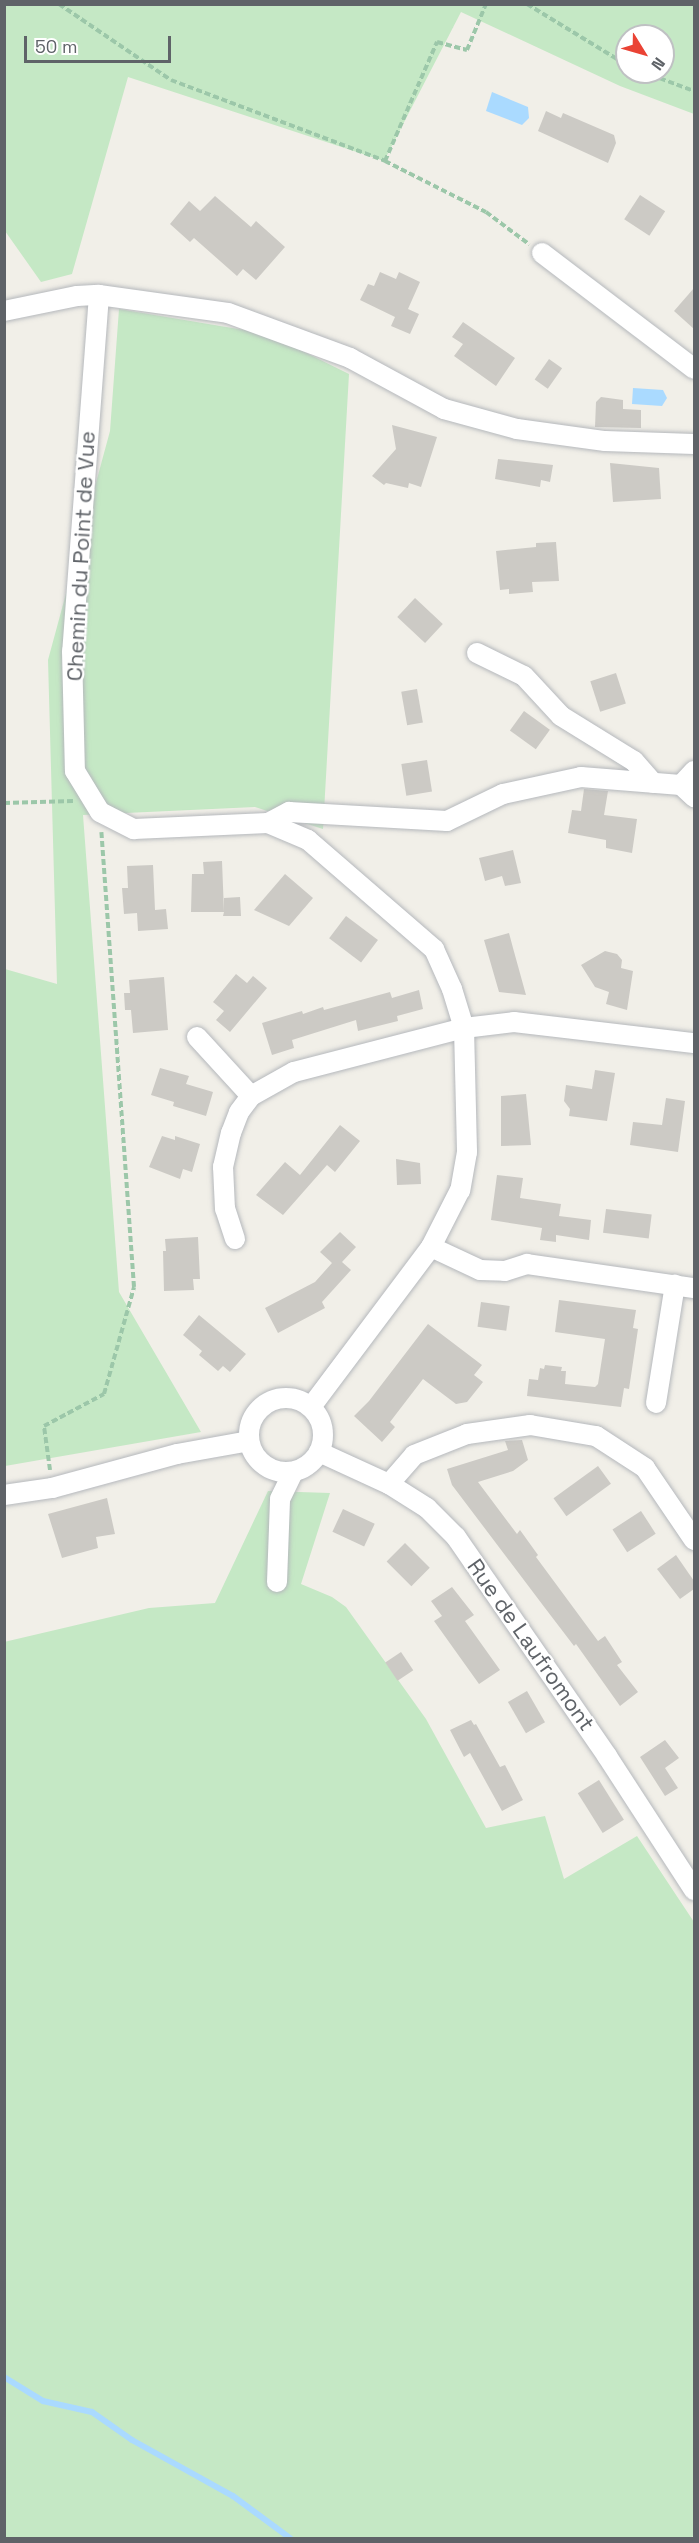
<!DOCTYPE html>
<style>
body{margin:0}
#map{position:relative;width:699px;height:2543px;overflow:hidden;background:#f1efe8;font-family:"Space Grotesk",sans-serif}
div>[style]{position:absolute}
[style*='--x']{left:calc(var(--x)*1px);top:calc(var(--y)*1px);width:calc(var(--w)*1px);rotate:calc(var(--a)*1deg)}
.green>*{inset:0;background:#c5e8c5}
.water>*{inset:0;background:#aadaff}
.stream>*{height:6px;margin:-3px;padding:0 3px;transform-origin:3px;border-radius:3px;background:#aadaff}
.building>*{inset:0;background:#cccac5;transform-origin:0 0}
.path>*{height:4px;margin-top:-2px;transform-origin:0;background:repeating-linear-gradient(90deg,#9cc7a9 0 6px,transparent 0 9px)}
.roads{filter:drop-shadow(0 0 2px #b5b8bc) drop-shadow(0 0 2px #b5b8bc)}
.minor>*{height:20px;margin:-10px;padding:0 10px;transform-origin:10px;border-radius:10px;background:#fff}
.minor>.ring{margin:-10px;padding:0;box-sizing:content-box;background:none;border:20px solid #fff;border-radius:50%}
span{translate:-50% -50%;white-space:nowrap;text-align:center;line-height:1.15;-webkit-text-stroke:4.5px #fff;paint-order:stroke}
.street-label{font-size:22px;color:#5f6368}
.frame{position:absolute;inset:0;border:6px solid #5f6368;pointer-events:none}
.north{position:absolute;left:615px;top:24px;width:60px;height:60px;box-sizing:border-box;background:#fff;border:2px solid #bfc1c3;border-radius:50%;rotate:127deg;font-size:16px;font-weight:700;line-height:24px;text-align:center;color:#5f6368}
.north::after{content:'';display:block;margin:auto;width:21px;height:27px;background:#ea4335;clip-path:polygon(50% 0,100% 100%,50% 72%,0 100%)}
.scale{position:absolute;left:24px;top:36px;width:147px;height:27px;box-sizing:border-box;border:3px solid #5f6368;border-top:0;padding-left:8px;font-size:18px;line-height:21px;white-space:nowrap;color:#5f6368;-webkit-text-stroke:4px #fff;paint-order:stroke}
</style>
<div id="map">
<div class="green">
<i style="clip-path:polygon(evenodd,4px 5px,694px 5px,694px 114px,620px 86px,461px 12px,384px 161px,128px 77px,72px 274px,41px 282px,5px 231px,4px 5px,627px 36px,663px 36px,663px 72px,627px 72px,627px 36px)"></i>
<i style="clip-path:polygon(119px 309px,268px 334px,349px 374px,323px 829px,255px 807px,83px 815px,119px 1292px,201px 1432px,5px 1466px,5px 969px,57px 984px,48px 660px,110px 431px)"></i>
<i style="clip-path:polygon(268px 1491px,330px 1493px,301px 1584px,332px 1597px,346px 1607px,426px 1719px,486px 1828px,545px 1816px,564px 1879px,637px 1836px,694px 1922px,694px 2533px,692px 2538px,5px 2538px,4px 1642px,149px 1608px,215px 1603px)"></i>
</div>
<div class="water">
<i style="clip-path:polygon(492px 92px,528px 107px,529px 118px,522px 125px,486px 111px)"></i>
<i style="clip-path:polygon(633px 388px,663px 390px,667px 398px,662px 406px,632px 404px)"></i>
</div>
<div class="stream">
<i style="--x:4;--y:2377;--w:46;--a:31.6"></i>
<i style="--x:43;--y:2401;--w:50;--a:12.7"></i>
<i style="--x:92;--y:2412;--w:49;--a:35"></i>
<i style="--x:132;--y:2440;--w:115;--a:29"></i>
<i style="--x:233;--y:2496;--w:71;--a:36.4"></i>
</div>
<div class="building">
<i style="clip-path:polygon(546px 111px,561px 118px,563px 113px,614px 135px,616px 143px,608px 163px,538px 131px)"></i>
<i style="left:640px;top:195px;width:30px;height:29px;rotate:33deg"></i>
<i style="clip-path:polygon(215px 196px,251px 227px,256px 221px,285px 247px,256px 280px,243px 269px,237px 276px,194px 238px,190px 242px,170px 224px,189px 201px,200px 211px)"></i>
<i style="clip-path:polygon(380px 272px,396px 279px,399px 272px,420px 282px,408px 309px,419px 314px,410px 334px,391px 326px,395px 317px,360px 300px,368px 284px,374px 286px)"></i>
<i style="clip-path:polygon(694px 288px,694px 329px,674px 311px)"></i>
<i style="clip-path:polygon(463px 322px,515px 358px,496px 386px,454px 356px,463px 344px,452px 337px)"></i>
<i style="left:549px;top:359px;width:16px;height:25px;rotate:35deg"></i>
<i style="clip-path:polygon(601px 397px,623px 400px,623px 409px,641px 410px,641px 428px,595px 427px,596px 402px)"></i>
<i style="clip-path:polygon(392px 425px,437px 437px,421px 487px,409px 483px,408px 488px,386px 483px,384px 485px,372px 476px,396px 449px)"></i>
<i style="clip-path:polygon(498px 459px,553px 465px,550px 482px,541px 480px,540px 487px,495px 479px)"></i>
<i style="clip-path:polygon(610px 463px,659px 468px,661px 499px,613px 502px)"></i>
<i style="clip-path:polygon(556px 542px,559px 581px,532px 582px,533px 592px,509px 594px,509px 589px,500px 590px,496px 551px,536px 547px,536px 543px)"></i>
<i style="left:415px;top:598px;width:38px;height:26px;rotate:43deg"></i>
<i style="left:616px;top:673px;width:32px;height:27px;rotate:72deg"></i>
<i style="left:417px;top:689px;width:34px;height:16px;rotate:80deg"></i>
<i style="left:524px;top:711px;width:32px;height:24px;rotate:36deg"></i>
<i style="left:427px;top:760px;width:32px;height:26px;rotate:81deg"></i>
<i style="clip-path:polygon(584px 789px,608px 791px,604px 815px,637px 819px,632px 853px,606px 848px,606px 840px,568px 833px,572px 810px,581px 811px)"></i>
<i style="clip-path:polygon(513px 850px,521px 883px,505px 886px,502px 876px,485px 881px,479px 858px)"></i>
<i style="clip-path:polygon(222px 861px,224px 912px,224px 898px,240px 897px,241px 916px,223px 916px,224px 912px,191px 912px,192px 874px,204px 874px,203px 862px)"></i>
<i style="clip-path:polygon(153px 865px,155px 910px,166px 909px,168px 929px,138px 931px,137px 913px,124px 914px,122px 888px,128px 888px,127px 866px)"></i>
<i style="clip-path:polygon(285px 874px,313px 898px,289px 926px,254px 910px)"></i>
<i style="left:346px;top:916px;width:40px;height:28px;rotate:37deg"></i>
<i style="clip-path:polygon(509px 933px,513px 948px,526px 995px,499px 992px,484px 940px)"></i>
<i style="clip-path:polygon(605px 951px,617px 954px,622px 960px,621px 968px,633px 971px,627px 1010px,606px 1004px,609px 992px,595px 987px,581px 965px)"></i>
<i style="clip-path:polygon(236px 974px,247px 983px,253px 976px,267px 988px,230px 1032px,216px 1020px,224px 1011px,213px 1002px)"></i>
<i style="clip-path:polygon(164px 977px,168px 1030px,133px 1033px,131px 1010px,125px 1010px,124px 993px,130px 993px,129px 980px)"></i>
<i style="clip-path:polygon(419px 990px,423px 1009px,397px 1016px,398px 1021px,358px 1031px,356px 1020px,292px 1040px,294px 1048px,272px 1055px,262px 1023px,302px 1011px,303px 1014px,323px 1007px,324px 1010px,390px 992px,392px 998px)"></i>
<i style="clip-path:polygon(160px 1068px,189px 1076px,186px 1084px,213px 1092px,206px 1116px,173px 1106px,174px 1102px,151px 1095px)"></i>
<i style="clip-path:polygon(595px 1070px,615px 1073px,607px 1121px,569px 1116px,570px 1109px,564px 1101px,566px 1085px,592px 1089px)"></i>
<i style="clip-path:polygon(526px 1094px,531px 1145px,501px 1146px,501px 1096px)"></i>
<i style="clip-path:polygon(666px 1098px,685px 1101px,678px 1152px,630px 1145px,633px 1122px,662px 1125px)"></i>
<i style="clip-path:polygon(340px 1125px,360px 1141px,335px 1172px,327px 1165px,283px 1215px,256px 1195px,285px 1162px,300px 1175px)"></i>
<i style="clip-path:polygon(162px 1136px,175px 1140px,175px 1136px,200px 1144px,192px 1172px,183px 1169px,180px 1179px,149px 1167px)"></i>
<i style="clip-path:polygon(396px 1159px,420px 1163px,421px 1184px,397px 1185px)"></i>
<i style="clip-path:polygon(497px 1175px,523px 1178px,520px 1198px,561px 1204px,559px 1216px,591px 1220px,589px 1240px,556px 1235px,556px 1242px,540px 1240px,542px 1228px,491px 1220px)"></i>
<i style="left:606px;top:1209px;width:46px;height:24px;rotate:7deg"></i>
<i style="clip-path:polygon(340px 1232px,356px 1247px,342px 1262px,351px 1270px,322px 1302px,325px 1308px,278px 1333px,265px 1308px,315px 1282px,332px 1263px,320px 1252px)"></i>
<i style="clip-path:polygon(198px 1237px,200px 1279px,193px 1279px,194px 1290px,164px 1291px,163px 1251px,166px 1251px,165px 1239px)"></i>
<i style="clip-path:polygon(559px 1300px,636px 1310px,633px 1328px,638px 1329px,629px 1389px,624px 1388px,621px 1407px,527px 1396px,529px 1379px,538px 1380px,540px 1368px,544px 1369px,545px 1365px,562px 1367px,561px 1371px,566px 1371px,565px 1384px,595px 1387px,598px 1384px,605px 1339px,555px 1332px)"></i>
<i style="left:481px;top:1302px;width:29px;height:25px;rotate:8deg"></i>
<i style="clip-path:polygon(199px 1315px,246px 1354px,230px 1372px,223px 1366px,218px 1371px,199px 1355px,202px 1351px,183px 1335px)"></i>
<i style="clip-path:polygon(428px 1324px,482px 1365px,474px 1375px,483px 1382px,467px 1402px,456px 1404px,423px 1379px,390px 1422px,395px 1427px,382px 1442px,354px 1416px,369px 1401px)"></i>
<i style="clip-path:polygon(522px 1440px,528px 1460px,513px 1471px,478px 1482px,517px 1534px,520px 1530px,538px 1555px,536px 1557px,598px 1641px,605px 1636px,622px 1662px,617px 1665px,638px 1692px,620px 1706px,576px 1644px,574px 1646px,545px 1608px,452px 1485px,447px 1469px,508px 1450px,505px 1441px)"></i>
<i style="left:598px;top:1466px;width:22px;height:55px;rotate:54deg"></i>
<i style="clip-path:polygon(107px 1498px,115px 1534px,96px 1537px,98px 1548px,62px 1558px,48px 1514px)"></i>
<i style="left:343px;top:1509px;width:35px;height:25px;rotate:25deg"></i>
<i style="left:641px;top:1511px;width:27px;height:34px;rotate:57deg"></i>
<i style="left:405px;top:1543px;width:35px;height:26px;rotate:45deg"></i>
<i style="clip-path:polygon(676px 1555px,694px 1581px,694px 1589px,680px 1599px,657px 1569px)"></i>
<i style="clip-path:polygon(452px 1587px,474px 1615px,465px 1621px,500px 1670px,479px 1684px,434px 1621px,442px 1616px,431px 1601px)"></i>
<i style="left:401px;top:1652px;width:22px;height:19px;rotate:56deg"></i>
<i style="left:527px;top:1691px;width:36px;height:22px;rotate:60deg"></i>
<i style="clip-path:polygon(471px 1720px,474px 1725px,476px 1724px,500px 1767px,505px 1765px,523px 1800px,502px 1811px,470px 1753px,464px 1757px,450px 1730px)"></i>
<i style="clip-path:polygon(665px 1740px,679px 1758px,665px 1768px,678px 1788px,665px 1796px,640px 1757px)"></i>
<i style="left:599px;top:1780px;width:47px;height:25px;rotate:58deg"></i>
</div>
<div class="path">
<i style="--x:59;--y:4;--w:135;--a:34.2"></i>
<i style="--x:171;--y:80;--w:229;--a:20.7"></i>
<i style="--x:385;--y:161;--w:113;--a:26.8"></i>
<i style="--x:486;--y:212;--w:54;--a:36.7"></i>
<i style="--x:527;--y:4;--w:117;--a:31.4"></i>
<i style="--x:643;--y:72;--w:54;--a:20.4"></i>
<i style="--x:385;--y:161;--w:130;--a:-66.4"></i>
<i style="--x:437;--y:42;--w:31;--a:15"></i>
<i style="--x:467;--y:50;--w:50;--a:-67.6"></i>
<i style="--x:4;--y:803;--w:69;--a:-1.7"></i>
<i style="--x:50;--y:1470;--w:44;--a:-97.8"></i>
<i style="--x:44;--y:1426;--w:68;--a:-28.1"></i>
<i style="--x:104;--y:1394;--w:111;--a:-74.3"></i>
<i style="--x:134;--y:1287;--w:456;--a:-94.1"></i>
</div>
<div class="roads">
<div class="minor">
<i style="--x:542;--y:253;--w:191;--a:37.3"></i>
<i style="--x:99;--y:295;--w:357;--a:94.3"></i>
<i style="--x:72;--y:651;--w:120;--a:88.6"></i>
<i style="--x:75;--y:771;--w:48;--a:58.6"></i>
<i style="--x:100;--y:812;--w:38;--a:27"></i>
<i style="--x:134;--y:829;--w:134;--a:-2.6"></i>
<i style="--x:268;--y:823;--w:43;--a:23"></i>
<i style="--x:308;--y:840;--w:167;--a:40.9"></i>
<i style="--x:434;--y:949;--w:44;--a:65.8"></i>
<i style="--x:452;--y:989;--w:41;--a:72.9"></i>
<i style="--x:464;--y:1028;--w:124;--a:88.6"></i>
<i style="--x:467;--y:1152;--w:39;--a:100"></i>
<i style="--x:460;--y:1190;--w:64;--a:117"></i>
<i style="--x:431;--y:1247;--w:200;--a:126.9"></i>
<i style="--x:4;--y:311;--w:75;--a:-11.6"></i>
<i style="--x:77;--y:296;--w:22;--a:-3"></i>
<i style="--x:99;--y:295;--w:130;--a:7.9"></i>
<i style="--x:228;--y:313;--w:130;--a:20.2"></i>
<i style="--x:350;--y:358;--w:107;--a:28.5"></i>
<i style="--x:444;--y:409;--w:76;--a:15.3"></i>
<i style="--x:517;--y:429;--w:89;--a:7.8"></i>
<i style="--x:605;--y:441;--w:89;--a:1.9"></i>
<i style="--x:477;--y:653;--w:52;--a:26.1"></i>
<i style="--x:524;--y:676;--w:54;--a:47.2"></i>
<i style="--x:561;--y:716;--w:86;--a:31.7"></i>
<i style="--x:634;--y:761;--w:29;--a:49"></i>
<i style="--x:681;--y:785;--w:19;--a:-47"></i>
<i style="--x:268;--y:823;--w:24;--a:-28"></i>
<i style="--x:289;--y:812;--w:158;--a:3.3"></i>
<i style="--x:447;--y:821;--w:62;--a:-25.7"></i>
<i style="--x:503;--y:794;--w:80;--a:-12.3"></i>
<i style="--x:581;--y:777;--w:100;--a:4.6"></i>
<i style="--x:681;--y:785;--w:18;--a:43"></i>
<i style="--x:197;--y:1037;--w:80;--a:47.5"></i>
<i style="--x:235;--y:1239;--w:32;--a:-108"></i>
<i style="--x:225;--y:1209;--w:42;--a:-92.7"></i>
<i style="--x:223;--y:1167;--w:35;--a:-77"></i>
<i style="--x:231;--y:1133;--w:22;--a:-69"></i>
<i style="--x:239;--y:1112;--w:20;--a:-53"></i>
<i style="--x:251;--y:1096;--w:49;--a:-29.2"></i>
<i style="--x:294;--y:1072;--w:176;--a:-14.5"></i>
<i style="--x:464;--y:1028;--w:50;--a:-6.8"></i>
<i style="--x:514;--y:1022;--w:181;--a:6.7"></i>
<i style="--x:431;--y:1247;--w:54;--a:25.1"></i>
<i style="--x:480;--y:1270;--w:25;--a:2"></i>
<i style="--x:505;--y:1271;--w:23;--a:-18"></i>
<i style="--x:527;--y:1264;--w:169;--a:8.2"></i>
<i class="ring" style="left:249px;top:1398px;width:54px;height:54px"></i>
<i style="--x:656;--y:1403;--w:120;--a:-80.9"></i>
<i style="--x:319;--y:1452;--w:77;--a:24.6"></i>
<i style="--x:389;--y:1484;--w:45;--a:32.3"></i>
<i style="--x:427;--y:1508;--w:41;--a:45"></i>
<i style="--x:456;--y:1537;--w:266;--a:55.4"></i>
<i style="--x:607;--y:1756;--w:160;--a:57"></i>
<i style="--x:389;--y:1484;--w:38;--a:-49"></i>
<i style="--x:414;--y:1455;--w:57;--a:-21.6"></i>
<i style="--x:467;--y:1434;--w:64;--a:-8.1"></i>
<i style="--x:530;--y:1425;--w:67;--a:9.5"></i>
<i style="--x:596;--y:1436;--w:59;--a:33.1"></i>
<i style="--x:645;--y:1468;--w:87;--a:55.8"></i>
<i style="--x:4;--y:1495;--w:49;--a:-8.3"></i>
<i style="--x:52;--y:1488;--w:130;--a:-15.2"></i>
<i style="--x:177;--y:1454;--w:73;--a:-10.2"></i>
<i style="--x:277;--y:1582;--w:83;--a:-87.9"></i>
<i style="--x:280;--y:1499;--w:30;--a:-64"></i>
</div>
</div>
<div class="street-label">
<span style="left:81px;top:556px;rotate:-87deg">Chemin du Point de Vue</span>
<span style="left:531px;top:1645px;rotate:55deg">Rue de Laufromont</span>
</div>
<div class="frame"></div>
<div class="north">N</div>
<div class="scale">50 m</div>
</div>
